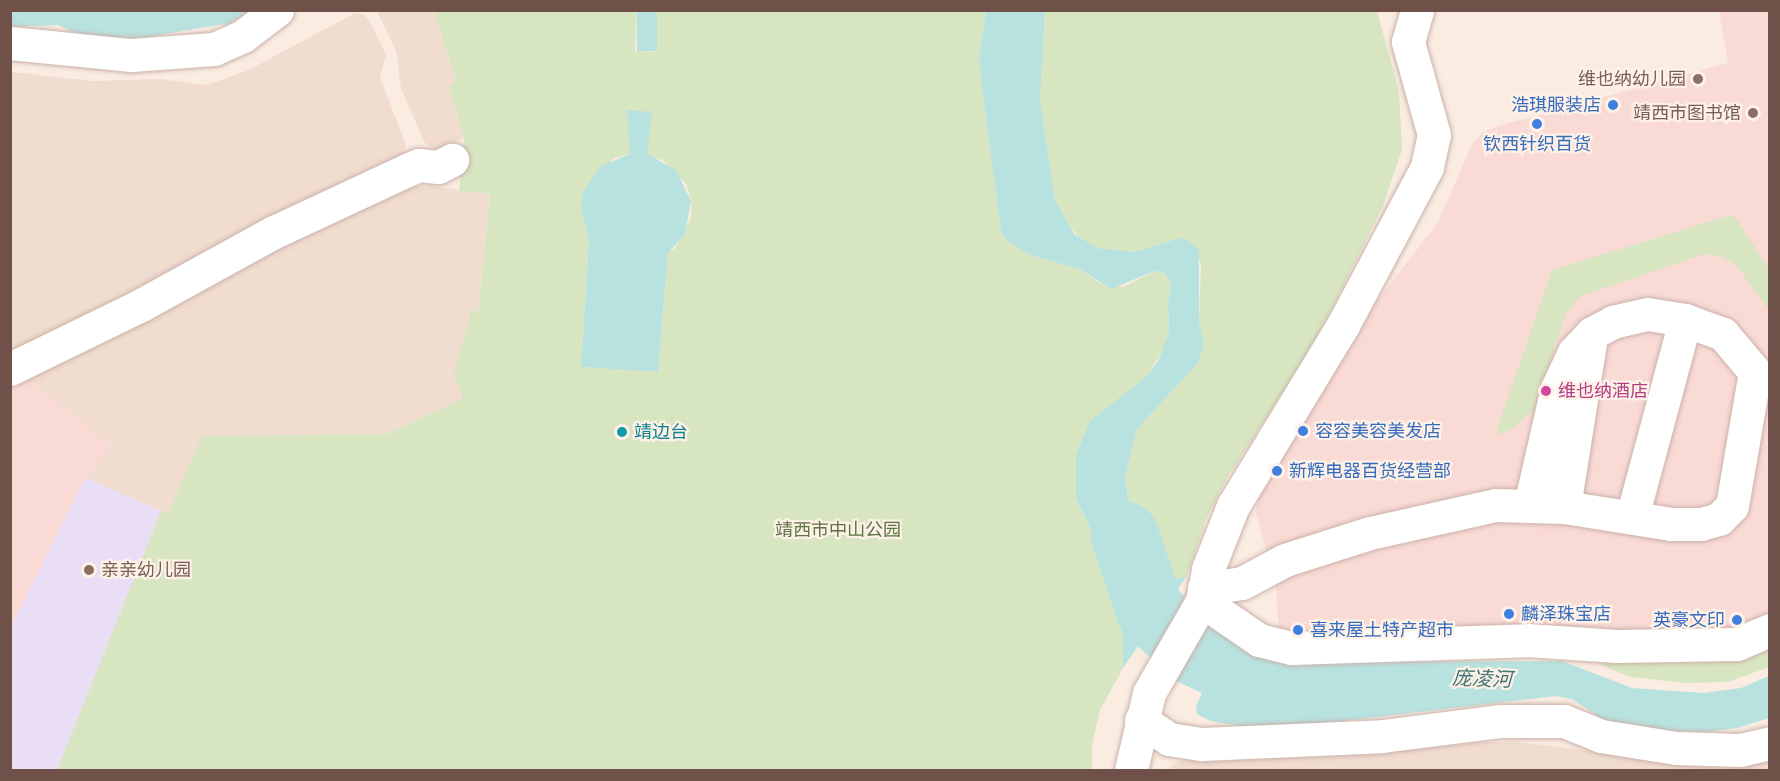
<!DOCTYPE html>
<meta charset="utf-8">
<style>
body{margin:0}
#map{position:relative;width:1780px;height:781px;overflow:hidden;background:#faece1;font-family:"Roboto Condensed","Noto Sans SC",sans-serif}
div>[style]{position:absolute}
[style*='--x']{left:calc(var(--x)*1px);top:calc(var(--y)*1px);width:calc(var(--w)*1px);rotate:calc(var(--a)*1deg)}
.residential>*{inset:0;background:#f1dcd0}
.commercial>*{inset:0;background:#fadad5}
.education>*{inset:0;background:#e9def6}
.green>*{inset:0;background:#d7e6c1}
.water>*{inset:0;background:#b8e2e0;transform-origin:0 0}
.river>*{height:68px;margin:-34px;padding:0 34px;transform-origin:34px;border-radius:34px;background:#b8e2e0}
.roads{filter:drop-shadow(0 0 2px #cab2a9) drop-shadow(0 0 2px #cab2a9)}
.minor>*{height:33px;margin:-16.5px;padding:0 16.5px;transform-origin:16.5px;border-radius:16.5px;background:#fff}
.dots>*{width:16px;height:16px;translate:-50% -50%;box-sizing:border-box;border:3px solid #fef1e7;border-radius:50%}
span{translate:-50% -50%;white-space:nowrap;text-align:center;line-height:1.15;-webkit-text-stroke:4.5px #fef1e7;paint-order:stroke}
.education-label{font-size:18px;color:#785e54}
.right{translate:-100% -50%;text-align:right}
.left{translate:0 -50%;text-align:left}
.shop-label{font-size:18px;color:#366cbe}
.hotel-label{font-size:18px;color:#b23c85}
.culture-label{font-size:18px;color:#0d838f}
.park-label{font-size:18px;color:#5b7543}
.water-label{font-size:20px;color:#407574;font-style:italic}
.frame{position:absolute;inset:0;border:12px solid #70514a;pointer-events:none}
</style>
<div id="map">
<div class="residential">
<i style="clip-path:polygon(377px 11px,434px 11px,456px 81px,449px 88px,464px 138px,436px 151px,424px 142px,401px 88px,396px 51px)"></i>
<i style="clip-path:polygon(355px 13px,363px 14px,369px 20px,386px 55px,380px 77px,406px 145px,402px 159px,11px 359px,11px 72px,92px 81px,160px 79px,207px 85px,249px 70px)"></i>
<i style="clip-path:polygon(431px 186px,490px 194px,478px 311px,463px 399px,386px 434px,203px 436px,168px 514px,85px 478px,111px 446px,22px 373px,213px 276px,403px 188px)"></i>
<i style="clip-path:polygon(1487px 742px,1517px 742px,1639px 757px,1770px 756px,1769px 770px,1169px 770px,1171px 766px,1185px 759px,1312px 749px,1361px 754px)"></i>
</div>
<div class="commercial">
<i style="clip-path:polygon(1719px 11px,1769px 11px,1770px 617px,1757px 631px,1293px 643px,1279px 629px,1276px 588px,1256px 512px,1261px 490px,1375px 304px,1438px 222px,1472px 144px,1482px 133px,1498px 126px,1728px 63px)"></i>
<i style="clip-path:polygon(22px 373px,111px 446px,85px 478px,11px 629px,10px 384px)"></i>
</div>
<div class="education">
<i style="clip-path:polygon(85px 478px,161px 511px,57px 770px,18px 770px,11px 768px,10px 629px)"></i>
</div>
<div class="green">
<i style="clip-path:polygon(evenodd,434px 11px,637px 11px,635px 51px,654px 52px,657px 11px,986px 11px,979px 56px,981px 80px,1001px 232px,1006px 240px,1030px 255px,1079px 269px,1100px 283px,1123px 287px,1154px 271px,1165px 273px,1171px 285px,1168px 302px,1169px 332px,1165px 346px,1148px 375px,1106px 409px,1076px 498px,1121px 593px,1122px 608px,1123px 668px,1100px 710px,1092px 745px,1092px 770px,57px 770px,161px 511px,168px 514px,202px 436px,386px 434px,463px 399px,454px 374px,471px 311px,478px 311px,490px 194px,459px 191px,464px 138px,449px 88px,456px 81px,434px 11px,630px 154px,663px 160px,686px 184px,691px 201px,691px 218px,675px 248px,668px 253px,658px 372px,581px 367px,589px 239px,581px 209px,584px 192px,614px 158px,630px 154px)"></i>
<i style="clip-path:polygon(1045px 11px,1377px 11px,1399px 91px,1402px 149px,1383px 206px,1313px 346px,1228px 476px,1206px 519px,1187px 576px,1173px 580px,1162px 572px,1128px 498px,1125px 476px,1137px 429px,1198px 363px,1204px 344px,1199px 321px,1201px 263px,1180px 238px,1135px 252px,1097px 248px,1085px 244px,1063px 219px,1055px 200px,1040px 100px)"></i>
<i style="clip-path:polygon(1731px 215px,1737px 219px,1769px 270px,1769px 310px,1736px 265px,1720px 256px,1704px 254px,1579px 297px,1566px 314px,1533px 411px,1511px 430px,1495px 435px,1552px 270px)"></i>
<i style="clip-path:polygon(1769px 637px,1769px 667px,1728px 682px,1685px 683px,1630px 677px,1601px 665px,1606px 659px)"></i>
</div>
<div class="water">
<i style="clip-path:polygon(10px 11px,249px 11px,230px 23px,135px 39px,80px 35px,58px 25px,11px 27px)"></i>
<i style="left:637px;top:11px;width:20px;height:40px"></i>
<i style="clip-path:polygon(986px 11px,1045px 11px,1040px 100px,1055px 200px,1074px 234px,1097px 248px,1135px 252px,1180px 238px,1191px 242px,1199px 251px,1199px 321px,1204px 344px,1198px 363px,1137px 429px,1125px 476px,1128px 498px,1162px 572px,1173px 580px,1187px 576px,1123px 668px,1121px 593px,1076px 498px,1076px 455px,1090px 421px,1148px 375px,1158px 361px,1169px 332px,1168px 302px,1171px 285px,1165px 273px,1154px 271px,1112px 289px,1079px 269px,1030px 255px,1006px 240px,1001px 232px,981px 80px,979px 56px)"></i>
<i style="clip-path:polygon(627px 110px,652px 112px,647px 154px,676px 170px,691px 201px,685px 234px,668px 253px,658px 372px,581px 367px,589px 239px,581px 209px,583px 192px,601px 166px,630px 154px)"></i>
<i style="clip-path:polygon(1237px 654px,1257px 660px,1297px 662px,1562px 661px,1632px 688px,1703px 693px,1741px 688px,1769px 676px,1769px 718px,1737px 728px,1706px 732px,1639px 730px,1602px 719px,1572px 699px,1556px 696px,1300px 726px,1241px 726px,1210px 721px,1197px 714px,1196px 707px,1211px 671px,1224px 658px)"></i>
</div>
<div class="river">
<i style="--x:1125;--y:536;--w:79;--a:71.6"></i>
<i style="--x:1150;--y:611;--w:59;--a:42.9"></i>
<i style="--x:1193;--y:651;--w:47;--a:25.5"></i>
<i style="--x:1235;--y:671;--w:73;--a:2.4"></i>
</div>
<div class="roads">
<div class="minor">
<i style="--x:10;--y:43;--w:122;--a:5.7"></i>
<i style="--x:131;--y:55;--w:83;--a:-4.1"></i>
<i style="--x:214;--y:49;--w:32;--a:-24"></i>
<i style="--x:243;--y:36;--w:43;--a:-37.4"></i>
<i style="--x:10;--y:369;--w:146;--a:-26"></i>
<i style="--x:141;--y:305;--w:149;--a:-28.8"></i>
<i style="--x:272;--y:233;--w:149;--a:-25"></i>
<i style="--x:407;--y:170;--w:13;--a:-23"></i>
<i style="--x:419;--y:165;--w:19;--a:6"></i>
<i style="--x:438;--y:167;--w:16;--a:-27"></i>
<i style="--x:1564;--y:507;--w:166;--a:-81"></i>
<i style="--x:1632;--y:517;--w:204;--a:-74.9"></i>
<i style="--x:1204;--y:589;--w:38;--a:-9"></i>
<i style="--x:1242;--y:583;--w:49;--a:-28.1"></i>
<i style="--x:1285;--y:560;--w:89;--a:-17.6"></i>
<i style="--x:1370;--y:533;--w:128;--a:-12.6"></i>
<i style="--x:1495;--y:505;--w:69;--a:1.7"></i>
<i style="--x:1564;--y:507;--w:108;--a:9"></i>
<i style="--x:1671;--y:524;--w:30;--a:0"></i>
<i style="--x:1701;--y:524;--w:19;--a:-16"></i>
<i style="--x:1719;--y:519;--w:18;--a:-45"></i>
<i style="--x:1732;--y:506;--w:136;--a:-80.3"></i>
<i style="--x:1755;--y:372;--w:50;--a:-130.1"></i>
<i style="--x:1723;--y:334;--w:40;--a:-159.8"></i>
<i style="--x:1685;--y:320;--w:38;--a:-171"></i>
<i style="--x:1647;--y:314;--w:35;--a:167"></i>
<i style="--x:1613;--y:322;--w:24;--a:152"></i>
<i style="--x:1592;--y:333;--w:26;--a:133"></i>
<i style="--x:1574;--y:352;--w:40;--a:115"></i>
<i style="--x:1557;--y:388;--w:120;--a:103"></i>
<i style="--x:1202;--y:601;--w:69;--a:34.4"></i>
<i style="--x:1259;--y:640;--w:34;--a:14"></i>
<i style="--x:1292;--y:648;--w:235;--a:-1.9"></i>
<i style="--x:1527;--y:640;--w:90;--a:3.8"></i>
<i style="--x:1617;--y:646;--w:120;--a:-1"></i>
<i style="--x:1737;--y:644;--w:36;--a:-23"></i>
<i style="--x:1141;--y:720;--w:34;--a:34"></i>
<i style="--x:1169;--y:739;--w:33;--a:9"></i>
<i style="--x:1202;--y:744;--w:180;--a:-2.5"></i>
<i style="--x:1382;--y:736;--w:120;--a:-7.2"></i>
<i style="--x:1501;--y:721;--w:63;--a:0"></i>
<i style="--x:1564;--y:721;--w:40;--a:22"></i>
<i style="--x:1601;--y:736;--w:76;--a:9.1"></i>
<i style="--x:1676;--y:748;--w:64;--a:1.8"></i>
<i style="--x:1740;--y:750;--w:31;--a:-13"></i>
<i style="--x:1131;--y:770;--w:79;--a:-76.8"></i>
<i style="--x:1149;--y:693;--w:106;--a:-60.1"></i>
<i style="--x:1202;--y:601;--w:33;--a:-79"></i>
<i style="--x:1208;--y:569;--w:68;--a:-68.4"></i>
<i style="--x:1233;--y:506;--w:212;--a:-58.7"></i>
<i style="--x:1343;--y:325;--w:179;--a:-62"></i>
<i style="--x:1427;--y:167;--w:33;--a:-78"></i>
<i style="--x:1434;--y:135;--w:97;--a:-105.6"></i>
<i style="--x:1408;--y:42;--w:33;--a:-74"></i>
</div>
</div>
<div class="dots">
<i style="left:1698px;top:79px;background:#8d6e63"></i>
<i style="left:1613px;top:105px;background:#3f7fe0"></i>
<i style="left:1753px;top:113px;background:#8d6e63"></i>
<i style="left:1537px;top:124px;background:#3f7fe0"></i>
<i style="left:1546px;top:391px;background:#d1479c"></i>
<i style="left:1303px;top:431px;background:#3f7fe0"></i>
<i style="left:622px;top:432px;background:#0f9aa8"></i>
<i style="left:1277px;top:471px;background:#3f7fe0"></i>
<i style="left:89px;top:570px;background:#8d6e63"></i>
<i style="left:1509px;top:614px;background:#3f7fe0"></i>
<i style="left:1737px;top:620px;background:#3f7fe0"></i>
<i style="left:1298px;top:630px;background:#3f7fe0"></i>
</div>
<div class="education-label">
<span class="right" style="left:1686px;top:79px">维也纳幼儿园</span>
<span class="right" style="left:1741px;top:113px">靖西市图书馆</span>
<span class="left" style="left:101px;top:570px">亲亲幼儿园</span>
</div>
<div class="shop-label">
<span class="right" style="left:1601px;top:105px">浩琪服装店</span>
<span style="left:1537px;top:144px">钦西针织百货</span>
<span class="left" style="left:1315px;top:431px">容容美容美发店</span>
<span class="left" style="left:1289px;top:471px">新辉电器百货经营部</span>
<span class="left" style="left:1521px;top:614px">麟泽珠宝店</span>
<span class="right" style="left:1725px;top:620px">英豪文印</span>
<span class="left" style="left:1310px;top:630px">喜来屋土特产超市</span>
</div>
<div class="hotel-label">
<span class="left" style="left:1558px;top:391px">维也纳酒店</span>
</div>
<div class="culture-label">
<span class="left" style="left:634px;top:432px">靖边台</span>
</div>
<div class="park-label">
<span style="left:838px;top:530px">靖西市中山公园</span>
</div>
<div class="water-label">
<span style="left:1482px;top:679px;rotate:2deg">庞凌河</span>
</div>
<div class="frame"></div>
</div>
